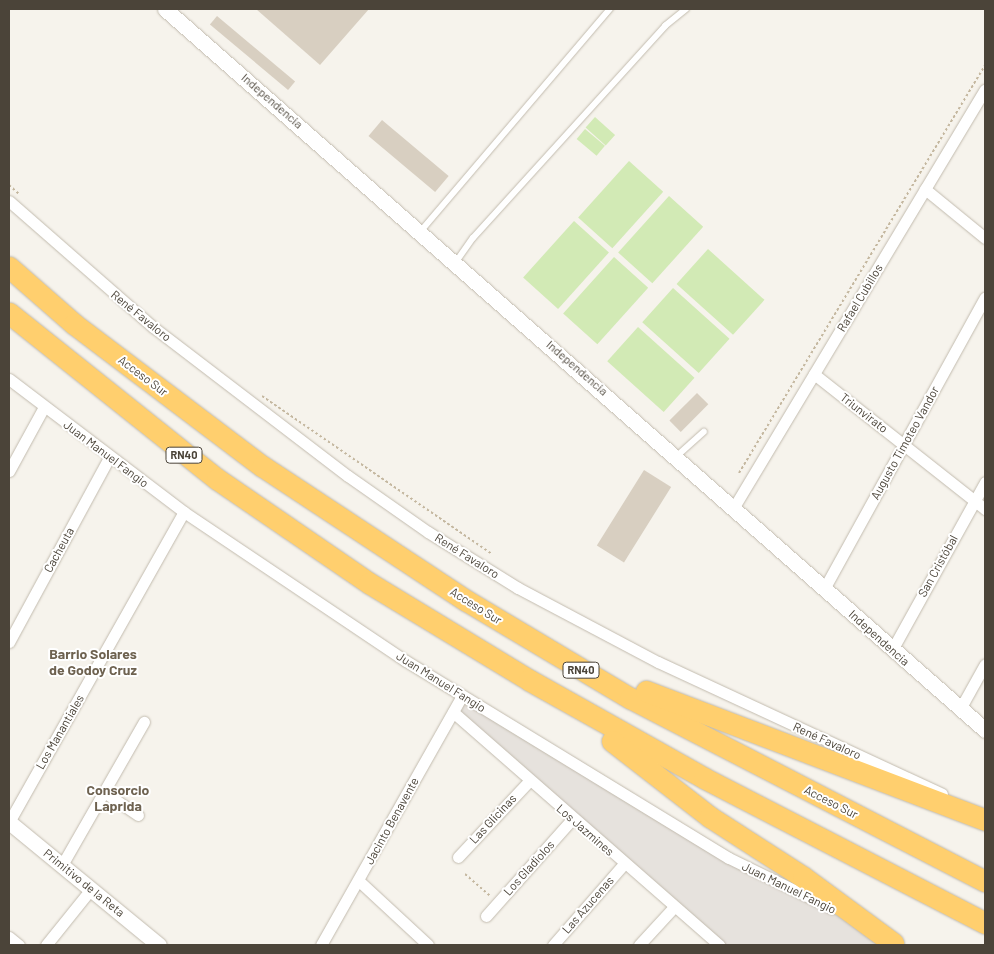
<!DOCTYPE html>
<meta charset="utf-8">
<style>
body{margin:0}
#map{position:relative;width:994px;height:954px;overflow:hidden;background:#f6f3ec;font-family:Barlow,sans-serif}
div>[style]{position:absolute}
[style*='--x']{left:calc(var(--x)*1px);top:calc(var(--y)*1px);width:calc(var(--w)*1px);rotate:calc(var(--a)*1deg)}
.industrial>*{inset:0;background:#e6e2dd}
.green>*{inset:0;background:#d2eab5;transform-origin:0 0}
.building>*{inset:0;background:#d8cfc1;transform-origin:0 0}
.path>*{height:2px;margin-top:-1px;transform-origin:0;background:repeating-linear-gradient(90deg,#c4b79f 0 2.5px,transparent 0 5px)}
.roads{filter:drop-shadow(0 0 1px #c2bbae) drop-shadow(0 0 1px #c2bbae)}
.service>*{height:5.5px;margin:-2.75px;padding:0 2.75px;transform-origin:2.75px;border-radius:2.75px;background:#fff}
.minor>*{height:11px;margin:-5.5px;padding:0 5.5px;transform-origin:5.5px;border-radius:5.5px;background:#fff}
.tertiary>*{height:15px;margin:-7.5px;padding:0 7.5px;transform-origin:7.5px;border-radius:7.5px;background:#fff}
.motorway>*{height:21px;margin:-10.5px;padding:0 10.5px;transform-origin:10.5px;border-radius:10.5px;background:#ffcf6e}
span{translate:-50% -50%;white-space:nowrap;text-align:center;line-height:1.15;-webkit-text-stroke:4px #fff;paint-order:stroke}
.shield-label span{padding:1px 4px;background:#fff;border:1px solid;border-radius:4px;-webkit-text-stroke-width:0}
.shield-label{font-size:11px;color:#4b4439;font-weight:700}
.street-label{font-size:12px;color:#4b4439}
.neighbourhood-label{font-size:14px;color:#6e6250;font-weight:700}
.frame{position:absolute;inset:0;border:10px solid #4b4439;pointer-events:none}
</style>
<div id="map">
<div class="industrial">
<i style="clip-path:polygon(462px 696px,729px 858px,897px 945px,719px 945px,453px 712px)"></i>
</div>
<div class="green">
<i style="left:595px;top:117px;width:27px;height:14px;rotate:42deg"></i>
<i style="left:585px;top:129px;width:26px;height:13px;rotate:40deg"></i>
<i style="left:629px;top:161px;width:46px;height:76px;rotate:42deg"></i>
<i style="left:669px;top:196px;width:46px;height:76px;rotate:42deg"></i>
<i style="left:574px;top:221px;width:47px;height:76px;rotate:42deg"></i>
<i style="left:708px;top:249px;width:76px;height:47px;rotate:42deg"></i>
<i style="left:614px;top:257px;width:46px;height:76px;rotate:42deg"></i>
<i style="left:673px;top:288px;width:76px;height:46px;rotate:42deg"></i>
<i style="left:638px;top:327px;width:76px;height:46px;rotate:42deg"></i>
</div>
<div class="building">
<i style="clip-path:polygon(256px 9px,369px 9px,320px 65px)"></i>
<i style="left:217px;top:16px;width:102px;height:11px;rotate:40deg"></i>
<i style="left:382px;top:120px;width:87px;height:21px;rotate:40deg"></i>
<i style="left:697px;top:393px;width:16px;height:39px;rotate:45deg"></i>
<i style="left:644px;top:470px;width:32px;height:89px;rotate:32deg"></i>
</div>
<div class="path">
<i style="--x:9;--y:185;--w:15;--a:42"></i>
<i style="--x:262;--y:396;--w:279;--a:34.5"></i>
<i style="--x:739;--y:473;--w:476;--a:-58.9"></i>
<i style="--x:465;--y:874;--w:33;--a:41"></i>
</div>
<div class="roads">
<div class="service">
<i style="--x:421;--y:231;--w:292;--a:-49.6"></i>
<i style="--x:456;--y:262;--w:29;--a:-55"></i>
<i style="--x:473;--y:238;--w:286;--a:-47.8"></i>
<i style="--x:665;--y:26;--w:27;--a:-39"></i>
<i style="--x:677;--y:456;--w:36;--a:-42"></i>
</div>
<div class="minor">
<i style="--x:925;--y:189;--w:77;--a:39.2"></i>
<i style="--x:9;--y:201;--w:191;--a:41.2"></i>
<i style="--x:153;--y:327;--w:245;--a:37.4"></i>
<i style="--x:348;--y:476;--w:98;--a:35"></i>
<i style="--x:428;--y:532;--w:106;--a:31.9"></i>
<i style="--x:518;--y:588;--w:158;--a:27.9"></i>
<i style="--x:658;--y:662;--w:313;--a:24.9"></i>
<i style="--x:814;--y:374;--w:218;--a:38.3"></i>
<i style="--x:9;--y:379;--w:220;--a:37.2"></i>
<i style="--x:184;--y:512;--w:267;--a:33.9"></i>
<i style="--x:406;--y:661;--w:378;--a:31.4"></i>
<i style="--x:729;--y:858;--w:114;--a:26.1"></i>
<i style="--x:9;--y:471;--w:73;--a:-61.3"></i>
<i style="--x:734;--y:507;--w:487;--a:-59"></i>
<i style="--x:824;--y:589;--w:333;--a:-61.1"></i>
<i style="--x:9;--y:642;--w:209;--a:-61.5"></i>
<i style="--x:892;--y:650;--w:192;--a:-61"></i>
<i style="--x:960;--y:709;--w:51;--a:-60.9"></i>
<i style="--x:453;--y:712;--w:354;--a:41.2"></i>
<i style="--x:104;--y:792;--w:41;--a:34.1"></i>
<i style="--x:9;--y:822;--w:356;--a:-60.6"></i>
<i style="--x:458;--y:857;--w:104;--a:-46.9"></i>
<i style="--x:62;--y:865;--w:165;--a:-60.2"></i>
<i style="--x:359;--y:881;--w:94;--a:42.8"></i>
<i style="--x:486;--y:916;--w:130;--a:-48.4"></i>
<i style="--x:9;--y:937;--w:13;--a:39"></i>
<i style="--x:46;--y:945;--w:72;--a:-51.2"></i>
<i style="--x:321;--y:945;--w:286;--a:-60.5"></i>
<i style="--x:553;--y:945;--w:108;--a:-48.8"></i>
<i style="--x:639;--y:945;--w:52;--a:-47.4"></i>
</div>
<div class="tertiary">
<i style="--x:165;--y:9;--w:1092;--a:41.32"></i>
<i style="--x:9;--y:822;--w:194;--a:39.4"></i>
</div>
<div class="motorway">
<i style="--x:9;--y:267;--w:86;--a:41.2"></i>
<i style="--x:74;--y:324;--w:236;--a:37.1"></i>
<i style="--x:262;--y:466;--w:245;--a:33.4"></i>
<i style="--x:467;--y:601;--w:190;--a:30.8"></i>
<i style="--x:630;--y:698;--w:399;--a:27.3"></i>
<i style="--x:9;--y:313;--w:266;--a:38.6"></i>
<i style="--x:217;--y:479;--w:184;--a:34.4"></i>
<i style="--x:369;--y:583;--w:187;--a:31.2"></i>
<i style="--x:529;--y:680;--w:201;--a:29.2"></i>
<i style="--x:704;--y:778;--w:316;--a:27.3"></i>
<i style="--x:646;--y:691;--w:363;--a:20.8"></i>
<i style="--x:612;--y:741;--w:124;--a:37.8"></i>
<i style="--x:710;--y:817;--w:111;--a:32.8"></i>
<i style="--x:803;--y:877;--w:112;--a:36.3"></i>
</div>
</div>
<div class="shield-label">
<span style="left:184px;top:455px">RN40</span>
<span style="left:581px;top:670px">RN40</span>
</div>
<div class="street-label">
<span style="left:272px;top:101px;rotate:41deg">Independencia</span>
<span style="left:860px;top:298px;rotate:-59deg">Rafael Cubillos</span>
<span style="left:141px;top:316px;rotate:39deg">René Favaloro</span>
<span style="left:577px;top:368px;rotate:41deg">Independencia</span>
<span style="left:143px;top:376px;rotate:37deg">Acceso Sur</span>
<span style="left:864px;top:413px;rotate:38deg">Triunvirato</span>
<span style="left:905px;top:443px;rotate:-61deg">Augusto Timoteo Vandor</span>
<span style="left:106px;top:454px;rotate:37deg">Juan Manuel Fangio</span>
<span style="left:59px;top:550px;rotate:-61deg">Cacheuta</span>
<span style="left:467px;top:556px;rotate:32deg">René Favaloro</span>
<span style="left:938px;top:566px;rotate:-61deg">San Cristóbal</span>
<span style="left:476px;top:606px;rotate:32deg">Acceso Sur</span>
<span style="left:879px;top:638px;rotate:42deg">Independencia</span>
<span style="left:441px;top:682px;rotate:32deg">Juan Manuel Fangio</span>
<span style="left:60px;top:732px;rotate:-60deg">Los Manantiales</span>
<span style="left:827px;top:741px;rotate:24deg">René Favaloro</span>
<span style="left:831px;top:802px;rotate:27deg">Acceso Sur</span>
<span style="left:493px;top:819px;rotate:-47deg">Las Glicinas</span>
<span style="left:392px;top:821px;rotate:-61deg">Jacinto Benavente</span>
<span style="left:585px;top:830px;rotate:41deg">Los Jazmines</span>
<span style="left:529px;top:868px;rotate:-48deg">Los Gladiolos</span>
<span style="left:84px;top:883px;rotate:39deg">Primitivo de la Reta</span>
<span style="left:789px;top:888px;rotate:26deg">Juan Manuel Fangio</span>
<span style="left:588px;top:905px;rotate:-49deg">Las Azucenas</span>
</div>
<div class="neighbourhood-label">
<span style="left:93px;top:662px">Barrio Solares<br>de Godoy Cruz</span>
<span style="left:118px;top:798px">Consorcio<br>Laprida</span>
</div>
<div class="frame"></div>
</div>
